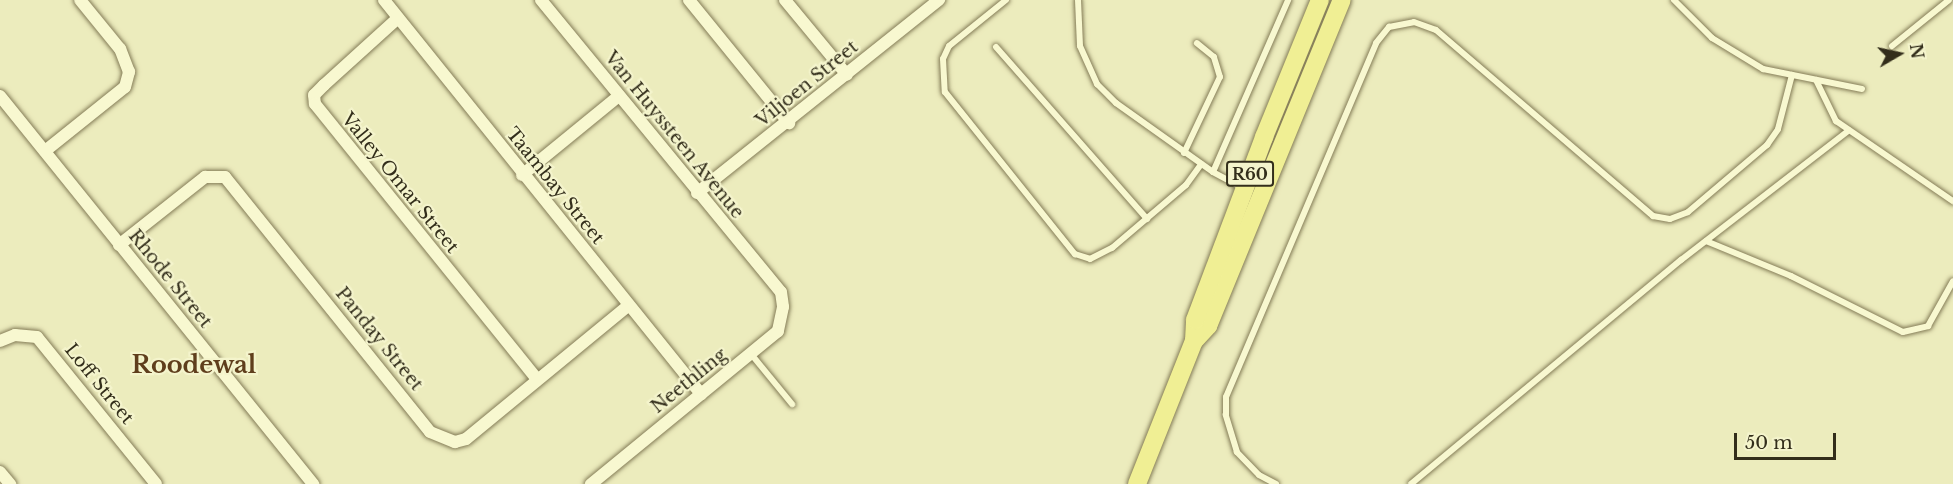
<!DOCTYPE html>
<style>
body{margin:0}
#map{position:relative;width:1953px;height:484px;overflow:hidden;background:#ececbd;font-family:"Libre Baskerville",serif}
div>[style]{position:absolute}
[style*='--x']{left:calc(var(--x)*1px);top:calc(var(--y)*1px);width:calc(var(--w)*1px);rotate:calc(var(--a)*1deg)}
.roads{filter:drop-shadow(0 0 2px #847c57) drop-shadow(0 0 2px #847c57)}
.lane>*{height:6px;margin:-3px;padding:0 3px;transform-origin:3px;border-radius:3px;background:#f8f8d0}
.street>*{height:12px;margin:-6px;padding:0 6px;transform-origin:6px;border-radius:6px;background:#f8f8d0}
.primary>*{height:18px;margin:-9px;padding:0 9px;transform-origin:9px;border-radius:9px;background:#f0ef94}
span{translate:-50% -50%;white-space:nowrap;text-align:center;line-height:1.15;-webkit-text-stroke:4.5px #f4f4cc;paint-order:stroke}
.shield-label span{padding:2px 4px;background:#f4f4cc;border:2px solid;border-radius:4px;-webkit-text-stroke-width:0}
.shield-label{font-size:16px;color:#332e1b;font-weight:700}
.street-label{font-size:18px;color:#332e1b}
.district-label{font-size:24px;color:#5f3e1c;font-weight:700}
.north{position:absolute;left:1869px;top:24px;width:60px;height:60px;-webkit-text-stroke:4px #f4f4cc;paint-order:stroke;rotate:81deg;font-size:16px;font-weight:700;line-height:24px;text-align:center;color:#332e1b}
.north::after{content:'';display:block;margin:auto;width:21px;height:27px;background:#332e1b;clip-path:polygon(50% 0,100% 100%,50% 72%,0 100%)}
.scale{position:absolute;left:1734px;top:433px;width:102px;height:27px;box-sizing:border-box;border:3px solid #332e1b;border-top:0;padding-left:8px;font-size:18px;line-height:21px;white-space:nowrap;color:#332e1b;-webkit-text-stroke:4px #f4f4cc;paint-order:stroke}
</style>
<div id="map">
<div class="roads">
<div class="lane">
<i style="--x:1006;--y:0;--w:73;--a:141.1"></i>
<i style="--x:949;--y:46;--w:14;--a:115"></i>
<i style="--x:943;--y:59;--w:33;--a:87"></i>
<i style="--x:945;--y:92;--w:208;--a:51.3"></i>
<i style="--x:1075;--y:254;--w:16;--a:18"></i>
<i style="--x:1090;--y:259;--w:25;--a:-27"></i>
<i style="--x:1112;--y:248;--w:97;--a:-40.4"></i>
<i style="--x:1186;--y:185;--w:26;--a:-54"></i>
<i style="--x:1078;--y:0;--w:46;--a:87.5"></i>
<i style="--x:1080;--y:46;--w:42;--a:65.9"></i>
<i style="--x:1097;--y:84;--w:27;--a:45"></i>
<i style="--x:1116;--y:103;--w:119;--a:35.4"></i>
<i style="--x:1674;--y:0;--w:54;--a:45"></i>
<i style="--x:1712;--y:38;--w:60;--a:31.3"></i>
<i style="--x:1763;--y:69;--w:101;--a:11.4"></i>
<i style="--x:1892;--y:46;--w:73;--a:-38.9"></i>
<i style="--x:996;--y:47;--w:229;--a:48.7"></i>
<i style="--x:1816;--y:80;--w:46;--a:64"></i>
<i style="--x:1836;--y:121;--w:142;--a:34.4"></i>
<i style="--x:1184;--y:153;--w:84;--a:-64.7"></i>
<i style="--x:1220;--y:77;--w:21;--a:-107"></i>
<i style="--x:1214;--y:57;--w:22;--a:-141"></i>
<i style="--x:1243;--y:188;--w:34;--a:-152"></i>
<i style="--x:1213;--y:172;--w:188;--a:-66.4"></i>
<i style="--x:1706;--y:241;--w:92;--a:22.4"></i>
<i style="--x:1791;--y:276;--w:125;--a:26.6"></i>
<i style="--x:1903;--y:332;--w:26;--a:-13"></i>
<i style="--x:1928;--y:326;--w:51;--a:-60.9"></i>
<i style="--x:751;--y:354;--w:65;--a:50.6"></i>
<i style="--x:1276;--y:484;--w:19;--a:-152"></i>
<i style="--x:1259;--y:475;--w:32;--a:-134"></i>
<i style="--x:1237;--y:452;--w:39;--a:-107"></i>
<i style="--x:1226;--y:415;--w:18;--a:-90"></i>
<i style="--x:1226;--y:397;--w:384;--a:-67"></i>
<i style="--x:1376;--y:43;--w:21;--a:-51"></i>
<i style="--x:1389;--y:27;--w:25;--a:-11"></i>
<i style="--x:1414;--y:22;--w:23;--a:20"></i>
<i style="--x:1436;--y:30;--w:286;--a:40.6"></i>
<i style="--x:1653;--y:216;--w:17;--a:10"></i>
<i style="--x:1670;--y:219;--w:19;--a:-21"></i>
<i style="--x:1688;--y:212;--w:104;--a:-40.3"></i>
<i style="--x:1767;--y:145;--w:19;--a:-55"></i>
<i style="--x:1778;--y:129;--w:56;--a:-75.5"></i>
<i style="--x:1411;--y:484;--w:351;--a:-39.7"></i>
<i style="--x:1681;--y:260;--w:212;--a:-37.7"></i>
</div>
<div class="street">
<i style="--x:384;--y:0;--w:506;--a:51.18"></i>
<i style="--x:541;--y:0;--w:378;--a:50.6"></i>
<i style="--x:781;--y:292;--w:15;--a:82"></i>
<i style="--x:783;--y:307;--w:25;--a:102"></i>
<i style="--x:778;--y:331;--w:242;--a:140.7"></i>
<i style="--x:689;--y:0;--w:159;--a:50.9"></i>
<i style="--x:785;--y:0;--w:97;--a:50.4"></i>
<i style="--x:398;--y:18;--w:100;--a:137.8"></i>
<i style="--x:324;--y:85;--w:14;--a:135"></i>
<i style="--x:314;--y:95;--w:9;--a:84"></i>
<i style="--x:315;--y:104;--w:353;--a:51.1"></i>
<i style="--x:0;--y:96;--w:499;--a:51.1"></i>
<i style="--x:45;--y:151;--w:102;--a:-38.7"></i>
<i style="--x:125;--y:87;--w:16;--a:-75"></i>
<i style="--x:129;--y:72;--w:25;--a:-111"></i>
<i style="--x:120;--y:49;--w:63;--a:-129.2"></i>
<i style="--x:522;--y:175;--w:125;--a:-39.2"></i>
<i style="--x:697;--y:193;--w:310;--a:-38.6"></i>
<i style="--x:119;--y:245;--w:110;--a:-38.3"></i>
<i style="--x:205;--y:177;--w:20;--a:0"></i>
<i style="--x:225;--y:177;--w:327;--a:51.2"></i>
<i style="--x:430;--y:432;--w:27;--a:22"></i>
<i style="--x:455;--y:442;--w:11;--a:-15"></i>
<i style="--x:466;--y:439;--w:210;--a:-39.4"></i>
<i style="--x:0;--y:341;--w:16;--a:-22"></i>
<i style="--x:15;--y:335;--w:22;--a:5"></i>
<i style="--x:37;--y:337;--w:189;--a:51"></i>
<i style="--x:0;--y:472;--w:16;--a:50"></i>
</div>
<div class="primary">
<i style="--x:1194;--y:341;--w:21;--a:-47"></i>
<i style="--x:1208;--y:326;--w:352;--a:-67.7"></i>
<i style="--x:1137;--y:484;--w:154;--a:-68.3"></i>
<i style="--x:1194;--y:341;--w:21;--a:-87"></i>
<i style="--x:1195;--y:320;--w:196;--a:-69.3"></i>
<i style="--x:1264;--y:137;--w:148;--a:-67.8"></i>
</div>
</div>
<div class="shield-label">
<span style="left:1250px;top:174px">R60</span>
</div>
<div class="street-label">
<span style="left:807px;top:84px;rotate:-39deg">Viljoen Street</span>
<span style="left:674px;top:135px;rotate:51deg">Van Huyssteen Avenue</span>
<span style="left:400px;top:183px;rotate:51deg">Valley Omar Street</span>
<span style="left:555px;top:186px;rotate:51deg">Taambay Street</span>
<span style="left:170px;top:279px;rotate:51deg">Rhode Street</span>
<span style="left:379px;top:339px;rotate:51deg">Panday Street</span>
<span style="left:689px;top:381px;rotate:-39deg">Neethling</span>
<span style="left:99px;top:384px;rotate:51deg">Loff Street</span>
</div>
<div class="district-label">
<span style="left:194px;top:365px">Roodewal</span>
</div>
<div class="north">N</div>
<div class="scale">50 m</div>
</div>
